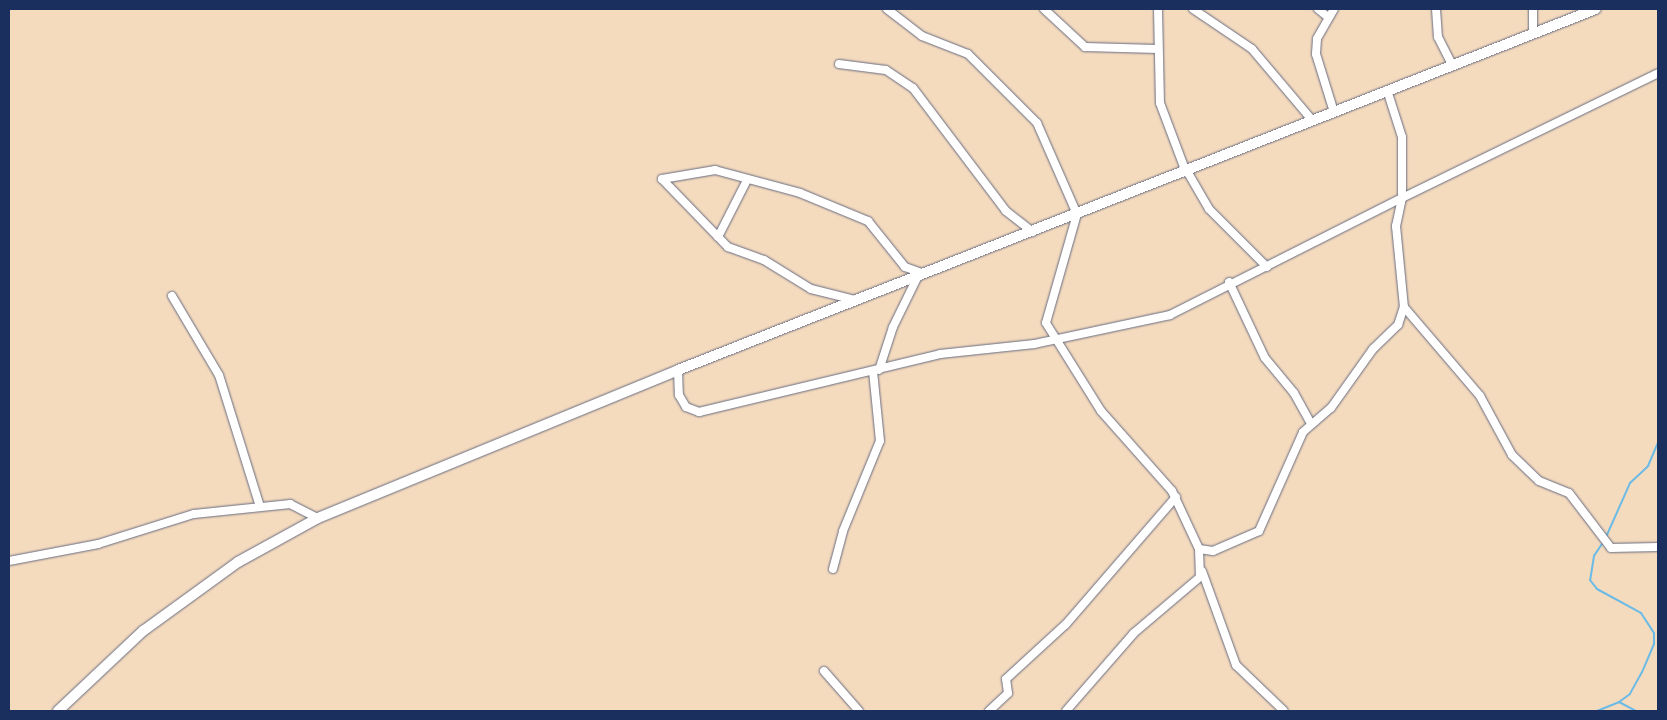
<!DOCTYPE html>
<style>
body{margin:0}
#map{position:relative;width:1667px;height:720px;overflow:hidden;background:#f5dbbe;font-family:"Libre Caslon Text",serif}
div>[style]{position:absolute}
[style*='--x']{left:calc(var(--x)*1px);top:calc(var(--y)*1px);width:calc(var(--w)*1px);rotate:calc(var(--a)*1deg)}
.stream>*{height:2px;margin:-1px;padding:0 1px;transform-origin:1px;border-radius:1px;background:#6bbbe6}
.roads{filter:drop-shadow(0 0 1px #676b80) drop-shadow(0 0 1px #676b80)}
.minor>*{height:8px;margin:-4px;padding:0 4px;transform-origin:4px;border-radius:4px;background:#fff}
.major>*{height:10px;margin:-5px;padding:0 5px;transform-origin:5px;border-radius:5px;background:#fff}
span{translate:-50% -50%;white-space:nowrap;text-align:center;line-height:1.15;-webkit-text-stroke:4px #fcf5e5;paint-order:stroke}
.frame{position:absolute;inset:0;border:10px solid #1b2f5e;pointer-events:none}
</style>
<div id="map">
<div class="stream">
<i style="--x:1606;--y:537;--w:59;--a:-66"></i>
<i style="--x:1630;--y:483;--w:25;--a:-43"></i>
<i style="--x:1648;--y:466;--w:26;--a:-67"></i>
<i style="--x:1604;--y:541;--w:18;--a:124"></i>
<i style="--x:1594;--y:556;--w:24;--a:99"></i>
<i style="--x:1590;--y:580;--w:11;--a:52"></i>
<i style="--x:1597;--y:589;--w:50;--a:28.6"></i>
<i style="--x:1641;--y:613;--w:24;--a:57"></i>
<i style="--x:1654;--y:633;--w:11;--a:90"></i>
<i style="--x:1654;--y:644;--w:30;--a:113"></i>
<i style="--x:1642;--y:672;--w:25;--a:119"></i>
<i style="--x:1630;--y:694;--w:14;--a:144"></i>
<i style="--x:1597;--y:711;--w:24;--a:-22"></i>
<i style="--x:1619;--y:702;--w:19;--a:28"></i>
</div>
<div class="roads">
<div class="minor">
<i style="--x:887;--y:9;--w:44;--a:37.6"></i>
<i style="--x:922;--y:36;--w:49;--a:21.4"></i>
<i style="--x:968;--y:54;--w:98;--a:45"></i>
<i style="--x:1037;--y:123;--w:99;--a:66.3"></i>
<i style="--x:1077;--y:214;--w:113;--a:105.9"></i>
<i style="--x:1046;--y:323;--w:104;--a:58"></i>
<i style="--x:1101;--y:411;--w:107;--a:48.4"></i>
<i style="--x:1172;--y:491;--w:64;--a:65"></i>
<i style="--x:1199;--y:549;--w:28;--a:88"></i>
<i style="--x:1200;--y:577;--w:87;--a:139.7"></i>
<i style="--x:1134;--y:633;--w:103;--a:131.1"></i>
<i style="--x:1044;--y:9;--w:56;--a:42.8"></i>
<i style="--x:1085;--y:47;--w:72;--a:1.6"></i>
<i style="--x:1158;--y:9;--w:94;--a:88.8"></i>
<i style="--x:1160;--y:103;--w:74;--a:69.4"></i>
<i style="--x:1193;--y:9;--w:71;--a:34.1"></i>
<i style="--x:1252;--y:49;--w:93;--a:49.8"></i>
<i style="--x:1318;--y:9;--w:13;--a:39"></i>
<i style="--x:1334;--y:9;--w:34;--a:120"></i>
<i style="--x:1317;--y:39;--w:15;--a:94"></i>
<i style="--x:1316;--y:54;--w:61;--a:72.8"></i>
<i style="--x:1436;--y:9;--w:28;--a:86"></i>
<i style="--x:1438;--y:37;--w:31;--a:63"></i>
<i style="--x:1533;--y:9;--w:25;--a:90"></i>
<i style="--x:839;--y:64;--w:47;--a:7.3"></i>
<i style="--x:886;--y:70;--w:32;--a:34"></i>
<i style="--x:913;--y:88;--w:154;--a:52.9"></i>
<i style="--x:1006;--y:211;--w:34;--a:38"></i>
<i style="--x:1387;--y:90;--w:49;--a:72.3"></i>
<i style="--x:1402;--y:137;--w:61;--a:90"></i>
<i style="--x:1402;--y:198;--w:285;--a:-26"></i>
<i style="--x:1187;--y:171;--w:44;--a:59.9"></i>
<i style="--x:1209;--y:209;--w:82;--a:45"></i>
<i style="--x:662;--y:179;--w:54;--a:-9.6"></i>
<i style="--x:715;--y:170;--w:88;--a:15.1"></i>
<i style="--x:800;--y:193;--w:74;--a:22.4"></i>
<i style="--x:868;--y:221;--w:59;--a:51.2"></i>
<i style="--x:905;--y:267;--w:20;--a:20"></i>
<i style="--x:662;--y:179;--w:95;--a:45.9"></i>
<i style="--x:728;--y:247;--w:38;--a:20"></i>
<i style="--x:764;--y:260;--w:55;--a:31.7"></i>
<i style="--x:811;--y:289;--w:45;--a:14"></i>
<i style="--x:1402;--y:198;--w:29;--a:102"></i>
<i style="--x:1396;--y:226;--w:81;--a:84.4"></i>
<i style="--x:1404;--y:307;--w:117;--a:49.5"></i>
<i style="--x:1480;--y:396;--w:67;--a:61.5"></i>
<i style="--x:1512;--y:455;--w:37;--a:44"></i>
<i style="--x:1539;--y:481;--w:32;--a:22"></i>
<i style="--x:1569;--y:493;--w:69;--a:52.6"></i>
<i style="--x:1611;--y:548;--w:47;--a:-1.2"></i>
<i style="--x:718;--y:237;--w:64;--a:-63"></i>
<i style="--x:1229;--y:282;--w:84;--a:64.7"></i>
<i style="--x:1265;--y:358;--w:45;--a:50.4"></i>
<i style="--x:1294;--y:393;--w:35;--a:61"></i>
<i style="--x:172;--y:296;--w:92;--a:59.3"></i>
<i style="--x:219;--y:375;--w:138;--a:72.7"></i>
<i style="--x:678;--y:370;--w:25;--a:88"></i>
<i style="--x:679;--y:395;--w:14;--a:60"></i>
<i style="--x:686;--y:407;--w:14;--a:21"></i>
<i style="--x:699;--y:412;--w:248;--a:-13.5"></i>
<i style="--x:940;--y:354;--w:95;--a:-6.1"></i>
<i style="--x:1034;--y:344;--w:139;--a:-12"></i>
<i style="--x:1170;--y:315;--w:260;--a:-26.8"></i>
<i style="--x:879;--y:370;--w:45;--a:-72"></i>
<i style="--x:893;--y:327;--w:55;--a:-63.9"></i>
<i style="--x:1199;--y:549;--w:14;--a:8"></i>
<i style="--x:1213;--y:551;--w:50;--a:-23.5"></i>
<i style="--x:1259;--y:531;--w:108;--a:-66"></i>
<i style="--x:1303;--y:432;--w:37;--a:-41"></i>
<i style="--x:1331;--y:408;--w:72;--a:-54.6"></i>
<i style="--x:1373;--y:349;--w:35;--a:-44"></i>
<i style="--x:1398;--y:325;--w:19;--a:-72"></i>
<i style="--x:9;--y:561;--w:91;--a:-10.8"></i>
<i style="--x:98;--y:544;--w:101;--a:-17.4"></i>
<i style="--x:194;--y:514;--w:97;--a:-5.9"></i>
<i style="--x:290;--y:504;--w:31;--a:27"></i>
<i style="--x:833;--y:569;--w:39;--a:-75"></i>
<i style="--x:843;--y:531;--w:97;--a:-67.7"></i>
<i style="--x:880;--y:441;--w:70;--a:-95.7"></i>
<i style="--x:1202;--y:571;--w:100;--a:70.1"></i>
<i style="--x:1236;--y:665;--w:66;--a:43.8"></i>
<i style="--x:824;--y:671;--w:53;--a:48.8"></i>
<i style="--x:989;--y:711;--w:26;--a:-43"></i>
<i style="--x:1008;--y:693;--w:14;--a:-98"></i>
<i style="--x:1006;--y:679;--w:81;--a:-42.5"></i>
<i style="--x:1066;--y:624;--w:168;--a:-49.1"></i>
</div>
<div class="major">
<i style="--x:58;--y:711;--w:117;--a:-43.3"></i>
<i style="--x:143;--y:631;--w:117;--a:-36"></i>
<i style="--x:238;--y:562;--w:91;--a:-28.8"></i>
<i style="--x:318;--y:518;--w:389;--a:-22.3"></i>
<i style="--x:678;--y:370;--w:986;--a:-21.47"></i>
</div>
</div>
<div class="frame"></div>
</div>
